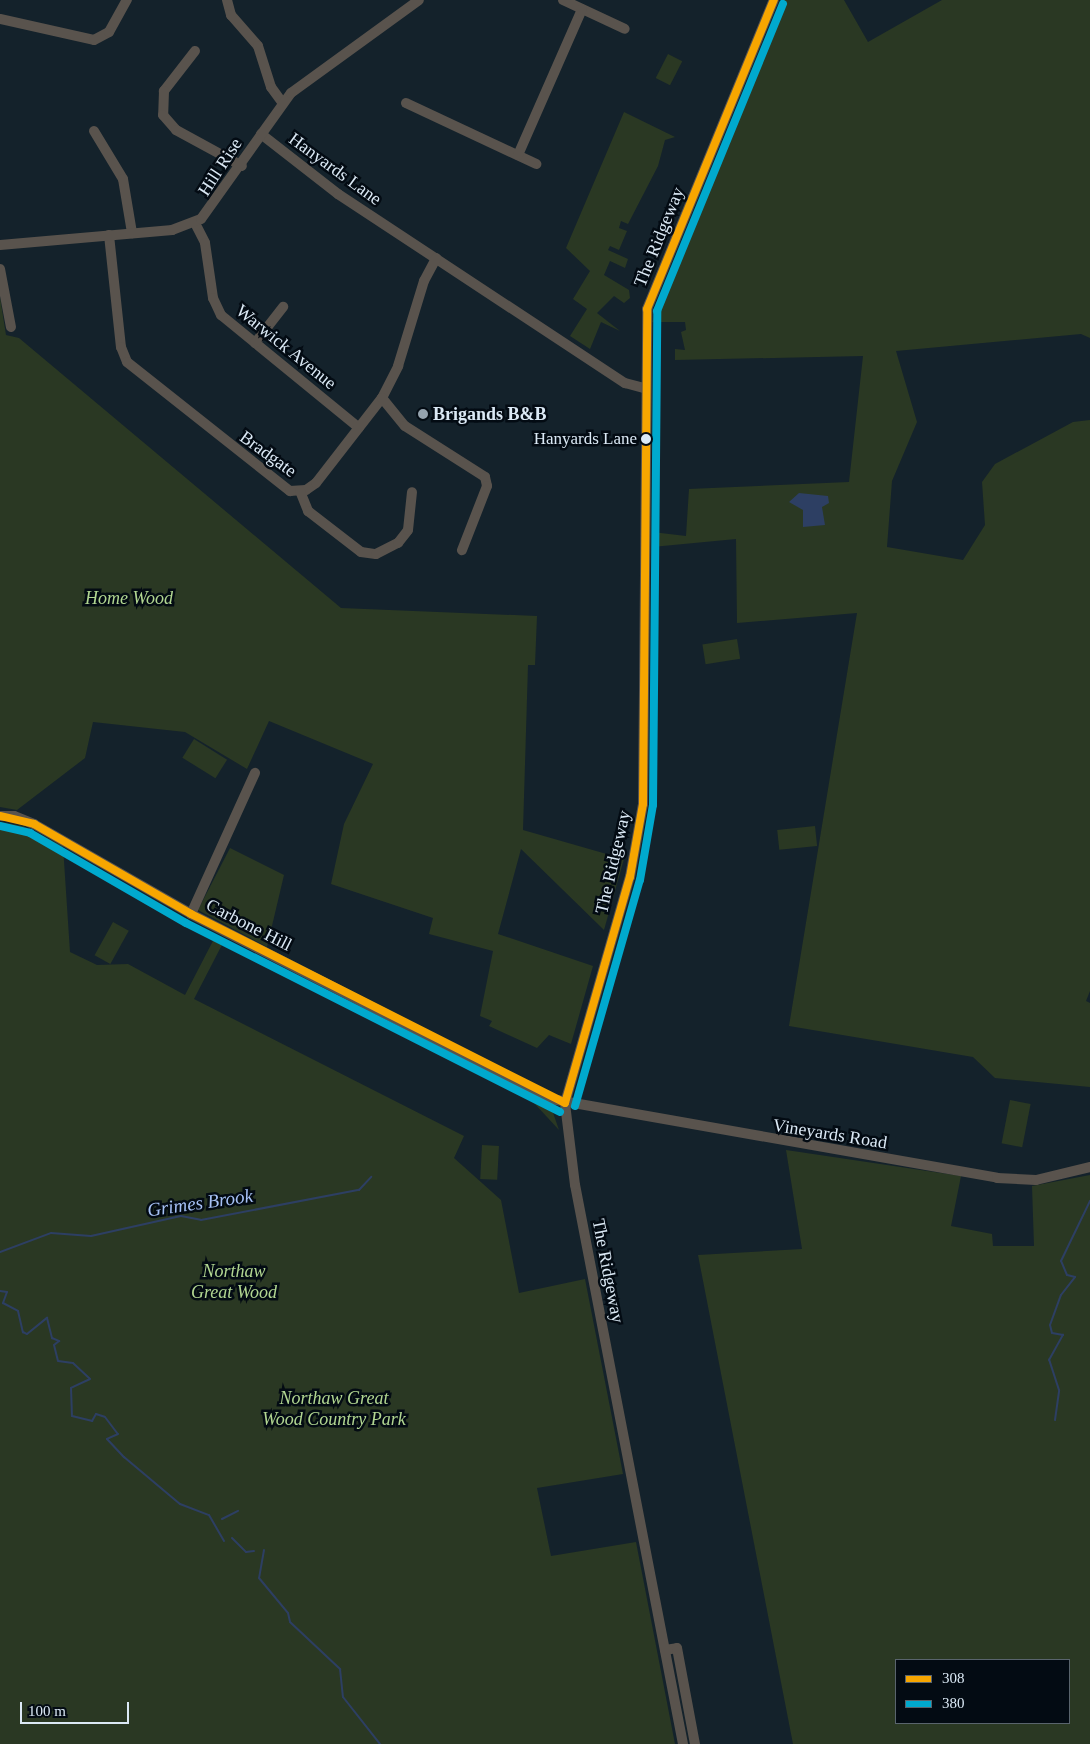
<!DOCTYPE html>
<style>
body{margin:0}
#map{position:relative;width:1090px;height:1744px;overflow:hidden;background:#14222b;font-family:Georgia,serif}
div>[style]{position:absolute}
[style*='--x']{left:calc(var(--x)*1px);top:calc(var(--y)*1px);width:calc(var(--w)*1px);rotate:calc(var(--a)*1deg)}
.green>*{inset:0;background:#2a3823;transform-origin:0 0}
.water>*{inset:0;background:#2d3f63}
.stream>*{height:2px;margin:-1px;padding:0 1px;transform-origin:1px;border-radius:1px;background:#2d3f63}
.minor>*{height:10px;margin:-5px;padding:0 5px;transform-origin:5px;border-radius:5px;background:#59534d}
.bus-1>*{height:8px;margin:-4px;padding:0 4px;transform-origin:4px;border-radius:4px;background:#f7a600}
.bus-2>*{height:8px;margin:-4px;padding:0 4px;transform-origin:4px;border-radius:4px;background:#00a9ce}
.dots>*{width:14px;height:14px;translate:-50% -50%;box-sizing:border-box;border:2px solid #030b13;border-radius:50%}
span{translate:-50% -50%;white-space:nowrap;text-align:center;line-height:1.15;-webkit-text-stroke:5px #030b13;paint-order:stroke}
.bus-label{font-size:17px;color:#dbe9f5}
.right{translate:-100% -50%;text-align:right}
.street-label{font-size:18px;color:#dbe9f5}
.poi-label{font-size:18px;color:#dbe9f5;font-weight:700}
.left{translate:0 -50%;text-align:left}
.park-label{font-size:18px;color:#b1d691;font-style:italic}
.water-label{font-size:19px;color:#a6c1f5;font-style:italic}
.legend{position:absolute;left:895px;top:1659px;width:175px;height:65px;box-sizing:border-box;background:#030b13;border:1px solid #59646d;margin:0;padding:6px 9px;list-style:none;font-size:15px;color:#dbe9f5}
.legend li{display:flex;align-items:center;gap:10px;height:25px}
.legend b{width:25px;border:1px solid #59646d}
.scale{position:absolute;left:20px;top:1702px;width:109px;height:22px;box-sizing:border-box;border:2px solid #dbe9f5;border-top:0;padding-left:6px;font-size:15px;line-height:18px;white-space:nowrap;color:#dbe9f5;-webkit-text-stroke:4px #030b13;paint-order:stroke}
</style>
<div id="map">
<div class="green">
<i style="clip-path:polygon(783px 0,844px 0,868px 42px,942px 0,1090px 0,1090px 338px,1081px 334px,896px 351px,917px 422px,892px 481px,887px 547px,963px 560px,985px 525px,982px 482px,995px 464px,1073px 422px,1090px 420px,1090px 991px,1086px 1001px,1090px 1003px,1090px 1087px,995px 1078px,973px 1057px,789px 1026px,857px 613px,737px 623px,736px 539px,652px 547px,652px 532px,686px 536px,689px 489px,849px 482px,863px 356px,675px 360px,675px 349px,685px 350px,681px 332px,686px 330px,685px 322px,652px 322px)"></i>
<i style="left:668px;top:54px;width:16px;height:27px;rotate:27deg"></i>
<i style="clip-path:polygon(624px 112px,675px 137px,665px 140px,658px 166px,628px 224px,621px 221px,619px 228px,627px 231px,619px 250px,610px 246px,608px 250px,628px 259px,625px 268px,610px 261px,604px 275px,629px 290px,630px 298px,624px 303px,614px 296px,597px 313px,620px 331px,601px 322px,590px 349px,570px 336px,587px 309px,573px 299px,590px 271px,566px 248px)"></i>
<i style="clip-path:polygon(0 297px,6px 335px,19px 338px,341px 608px,537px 616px,535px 665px,528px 665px,523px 830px,624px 859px,604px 930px,521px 849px,498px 934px,593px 966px,571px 1044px,549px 1035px,537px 1048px,489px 1026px,492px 1021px,480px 1016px,493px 951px,429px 934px,433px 918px,331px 884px,344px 824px,373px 764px,269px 721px,247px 769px,185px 732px,93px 722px,85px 758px,17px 810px,0 807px)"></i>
<i style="left:737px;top:639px;width:20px;height:35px;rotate:81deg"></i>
<i style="left:194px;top:739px;width:39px;height:22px;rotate:32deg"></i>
<i style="clip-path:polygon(0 822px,23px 826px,63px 846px,70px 952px,97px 965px,128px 964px,185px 995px,216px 935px,225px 939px,194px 999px,464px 1136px,454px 1158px,501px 1200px,519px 1293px,585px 1279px,623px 1474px,537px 1488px,551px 1556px,636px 1542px,675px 1744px,0 1744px)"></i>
<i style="left:815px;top:826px;width:20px;height:38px;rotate:84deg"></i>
<i style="clip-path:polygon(230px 848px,284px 875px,267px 947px,198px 910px)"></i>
<i style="left:113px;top:922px;width:18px;height:38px;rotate:29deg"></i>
<i style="clip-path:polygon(523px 1091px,550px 1104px,559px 1130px)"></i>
<i style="left:1010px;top:1100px;width:21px;height:44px;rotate:11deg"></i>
<i style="left:482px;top:1145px;width:17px;height:34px;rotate:3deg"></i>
<i style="clip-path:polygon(evenodd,786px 1150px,961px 1176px,951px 1226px,992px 1234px,993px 1246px,1034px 1246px,1032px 1186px,1090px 1175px,1090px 1744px,793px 1744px,698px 1255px,802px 1249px,786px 1150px,896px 1660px,1069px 1660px,1069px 1723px,896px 1723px,896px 1660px)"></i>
</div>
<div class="water">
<i style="clip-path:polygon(799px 493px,828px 496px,829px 503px,822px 507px,825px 525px,803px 527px,803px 510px,789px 502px)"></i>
</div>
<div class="stream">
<i style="--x:0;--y:1252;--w:54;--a:-20.4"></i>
<i style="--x:51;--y:1233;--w:40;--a:4.3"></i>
<i style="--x:91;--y:1236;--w:92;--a:-12.5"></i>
<i style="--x:181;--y:1216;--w:20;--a:11"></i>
<i style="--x:201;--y:1220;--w:161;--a:-10.8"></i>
<i style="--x:359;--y:1190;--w:18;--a:-47"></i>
<i style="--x:0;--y:1291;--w:7;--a:8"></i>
<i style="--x:7;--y:1292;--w:12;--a:110"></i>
<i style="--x:3;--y:1303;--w:17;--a:28"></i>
<i style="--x:18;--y:1311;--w:22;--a:77"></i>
<i style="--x:23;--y:1332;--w:4;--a:27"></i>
<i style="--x:27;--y:1334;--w:26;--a:-39"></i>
<i style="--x:47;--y:1318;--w:21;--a:76"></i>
<i style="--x:52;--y:1338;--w:8;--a:23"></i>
<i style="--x:59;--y:1341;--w:6;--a:141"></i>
<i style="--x:54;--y:1345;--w:16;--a:76"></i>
<i style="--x:58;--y:1361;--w:15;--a:8"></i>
<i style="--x:73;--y:1363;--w:23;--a:43"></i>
<i style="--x:90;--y:1379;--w:21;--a:155"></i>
<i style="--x:71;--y:1388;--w:28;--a:88"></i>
<i style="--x:72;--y:1416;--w:21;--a:14"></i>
<i style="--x:92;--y:1421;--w:8;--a:-60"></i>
<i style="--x:96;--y:1414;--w:9;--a:18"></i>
<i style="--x:105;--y:1417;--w:21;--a:53"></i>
<i style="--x:118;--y:1434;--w:12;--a:156"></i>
<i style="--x:107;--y:1439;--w:25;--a:47"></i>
<i style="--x:124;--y:1457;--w:73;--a:40"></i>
<i style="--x:180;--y:1504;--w:31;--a:21"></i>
<i style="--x:209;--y:1515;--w:30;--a:60"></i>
<i style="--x:1055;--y:1420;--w:30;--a:-82"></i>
<i style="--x:1059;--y:1390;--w:32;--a:-108"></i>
<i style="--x:1049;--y:1360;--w:29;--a:-61"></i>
<i style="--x:1063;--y:1335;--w:11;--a:-170"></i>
<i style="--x:1052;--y:1333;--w:8;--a:-104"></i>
<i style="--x:1050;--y:1325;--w:32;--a:-70"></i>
<i style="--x:1061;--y:1295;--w:23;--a:-52"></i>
<i style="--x:1075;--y:1277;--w:8;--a:-166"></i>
<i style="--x:1067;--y:1275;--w:15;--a:-113"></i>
<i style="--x:1061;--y:1261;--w:67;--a:-64.2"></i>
<i style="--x:222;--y:1519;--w:18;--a:-27"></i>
<i style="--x:232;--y:1538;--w:20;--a:45"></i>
<i style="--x:246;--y:1552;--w:8;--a:-7"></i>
<i style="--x:264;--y:1550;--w:28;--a:100"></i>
<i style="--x:259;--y:1578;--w:45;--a:50.4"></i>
<i style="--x:288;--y:1613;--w:9;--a:77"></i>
<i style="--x:290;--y:1622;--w:69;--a:43.2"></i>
<i style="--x:340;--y:1669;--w:28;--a:84"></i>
<i style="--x:343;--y:1697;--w:60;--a:51.8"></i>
</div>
<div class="minor">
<i style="--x:227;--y:0;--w:16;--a:75"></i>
<i style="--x:231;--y:15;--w:41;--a:48.9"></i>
<i style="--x:258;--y:46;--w:43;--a:72.4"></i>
<i style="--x:271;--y:87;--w:19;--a:54"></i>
<i style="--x:563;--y:0;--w:68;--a:25.1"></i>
<i style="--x:0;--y:19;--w:96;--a:12.6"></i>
<i style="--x:94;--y:40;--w:17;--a:-28"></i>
<i style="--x:109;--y:32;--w:37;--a:-61"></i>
<i style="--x:195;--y:51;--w:51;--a:127.8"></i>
<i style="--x:164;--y:91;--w:24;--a:92"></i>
<i style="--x:163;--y:115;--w:20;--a:49"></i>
<i style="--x:176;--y:130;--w:75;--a:28.6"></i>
<i style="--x:406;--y:103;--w:144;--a:25.1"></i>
<i style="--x:94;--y:131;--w:56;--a:58.9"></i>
<i style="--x:123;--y:179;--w:55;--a:80.5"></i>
<i style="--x:261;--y:134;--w:98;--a:37.9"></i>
<i style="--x:338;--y:194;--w:344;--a:33.4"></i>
<i style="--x:625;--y:383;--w:20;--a:15"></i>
<i style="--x:518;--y:155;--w:159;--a:-66.3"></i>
<i style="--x:195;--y:223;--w:22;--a:63"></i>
<i style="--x:205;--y:243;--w:56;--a:81.7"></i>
<i style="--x:213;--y:298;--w:19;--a:65"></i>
<i style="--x:221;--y:315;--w:178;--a:39.3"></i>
<i style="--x:109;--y:235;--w:113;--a:83.9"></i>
<i style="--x:121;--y:347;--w:16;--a:68"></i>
<i style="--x:127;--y:362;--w:208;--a:38.4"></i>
<i style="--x:290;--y:491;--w:16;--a:-4"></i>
<i style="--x:306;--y:490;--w:12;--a:-35"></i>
<i style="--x:316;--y:483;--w:108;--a:-52.2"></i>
<i style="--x:382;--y:398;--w:36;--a:-63"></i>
<i style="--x:398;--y:366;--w:89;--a:-73"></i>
<i style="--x:424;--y:281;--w:26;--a:-62"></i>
<i style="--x:0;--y:245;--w:173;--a:-5"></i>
<i style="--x:172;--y:230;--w:31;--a:-21"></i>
<i style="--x:201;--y:219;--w:155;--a:-54.5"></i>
<i style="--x:291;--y:93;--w:158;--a:-36"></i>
<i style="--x:0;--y:269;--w:59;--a:79.3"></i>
<i style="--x:255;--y:343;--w:46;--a:-52.1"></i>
<i style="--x:382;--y:398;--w:36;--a:51"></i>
<i style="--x:405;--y:426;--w:95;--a:32.5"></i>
<i style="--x:485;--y:477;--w:9;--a:77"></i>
<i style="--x:487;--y:486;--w:69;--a:111.3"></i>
<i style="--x:300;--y:491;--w:22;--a:68"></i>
<i style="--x:308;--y:511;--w:67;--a:37.7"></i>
<i style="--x:361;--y:552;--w:15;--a:8"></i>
<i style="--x:376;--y:554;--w:25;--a:-27"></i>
<i style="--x:398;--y:543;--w:16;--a:-52"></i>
<i style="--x:408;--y:530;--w:38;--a:-84"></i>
<i style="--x:0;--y:816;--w:14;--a:0"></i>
<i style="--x:14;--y:816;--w:22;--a:22"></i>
<i style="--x:34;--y:824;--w:181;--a:29.8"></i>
<i style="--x:191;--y:914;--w:405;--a:27.2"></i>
<i style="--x:551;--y:1099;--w:453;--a:10"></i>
<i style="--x:997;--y:1178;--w:39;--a:3"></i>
<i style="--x:1036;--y:1180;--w:56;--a:-13.5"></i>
<i style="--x:191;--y:914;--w:155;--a:-65.6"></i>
<i style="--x:665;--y:1650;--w:12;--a:-9"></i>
<i style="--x:677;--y:1648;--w:98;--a:79.4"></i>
<i style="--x:683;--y:1744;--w:569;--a:-100.93"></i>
<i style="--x:575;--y:1185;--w:83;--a:-97"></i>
<i style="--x:565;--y:1103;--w:235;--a:-74"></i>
<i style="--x:630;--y:877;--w:74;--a:-79.9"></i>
<i style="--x:643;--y:804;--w:495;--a:-89.5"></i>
<i style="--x:647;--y:309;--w:334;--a:-67.7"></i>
</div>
<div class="bus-1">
<i style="--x:0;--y:816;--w:35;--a:13"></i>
<i style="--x:34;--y:824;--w:181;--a:29.8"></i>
<i style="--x:191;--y:914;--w:419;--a:26.8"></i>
<i style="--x:565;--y:1103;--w:235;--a:-74"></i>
<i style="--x:630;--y:877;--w:74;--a:-79.9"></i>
<i style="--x:643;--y:804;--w:495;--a:-89.5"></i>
<i style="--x:647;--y:309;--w:334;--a:-67.7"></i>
</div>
<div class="bus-2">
<i style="--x:0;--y:826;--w:31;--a:13"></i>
<i style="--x:30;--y:833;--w:180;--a:30"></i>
<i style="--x:186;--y:923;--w:419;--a:26.8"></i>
<i style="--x:575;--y:1106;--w:235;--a:-74"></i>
<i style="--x:640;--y:880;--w:76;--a:-80.2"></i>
<i style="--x:653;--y:805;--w:494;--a:-89.5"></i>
<i style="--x:657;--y:311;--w:332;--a:-67.7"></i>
</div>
<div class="dots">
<i style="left:423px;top:414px;background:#95a3ae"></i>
<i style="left:646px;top:439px;background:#dbe9f5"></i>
</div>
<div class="bus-label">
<span class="right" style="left:637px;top:439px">Hanyards Lane</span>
</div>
<div class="street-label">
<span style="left:220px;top:167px;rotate:-57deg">Hill Rise</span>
<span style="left:335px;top:169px;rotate:36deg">Hanyards Lane</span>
<span style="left:659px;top:237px;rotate:-68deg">The Ridgeway</span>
<span style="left:286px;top:347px;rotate:39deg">Warwick Avenue</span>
<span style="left:268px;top:454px;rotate:36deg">Bradgate</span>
<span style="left:613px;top:862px;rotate:-77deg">The Ridgeway</span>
<span style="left:249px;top:925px;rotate:27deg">Carbone Hill</span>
<span style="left:830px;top:1134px;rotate:9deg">Vineyards Road</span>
<span style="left:608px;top:1271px;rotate:79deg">The Ridgeway</span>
</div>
<div class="poi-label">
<span class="left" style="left:433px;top:414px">Brigands B&amp;B</span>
</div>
<div class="park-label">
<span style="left:129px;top:598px">Home Wood</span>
<span style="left:234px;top:1282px">Northaw<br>Great Wood</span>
<span style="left:334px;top:1409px">Northaw Great<br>Wood Country Park</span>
</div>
<div class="water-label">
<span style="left:200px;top:1203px;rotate:-8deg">Grimes Brook</span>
</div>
<ul class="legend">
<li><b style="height:6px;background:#f7a600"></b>308</li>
<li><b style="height:6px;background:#00a9ce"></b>380</li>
</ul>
<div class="scale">100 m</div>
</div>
